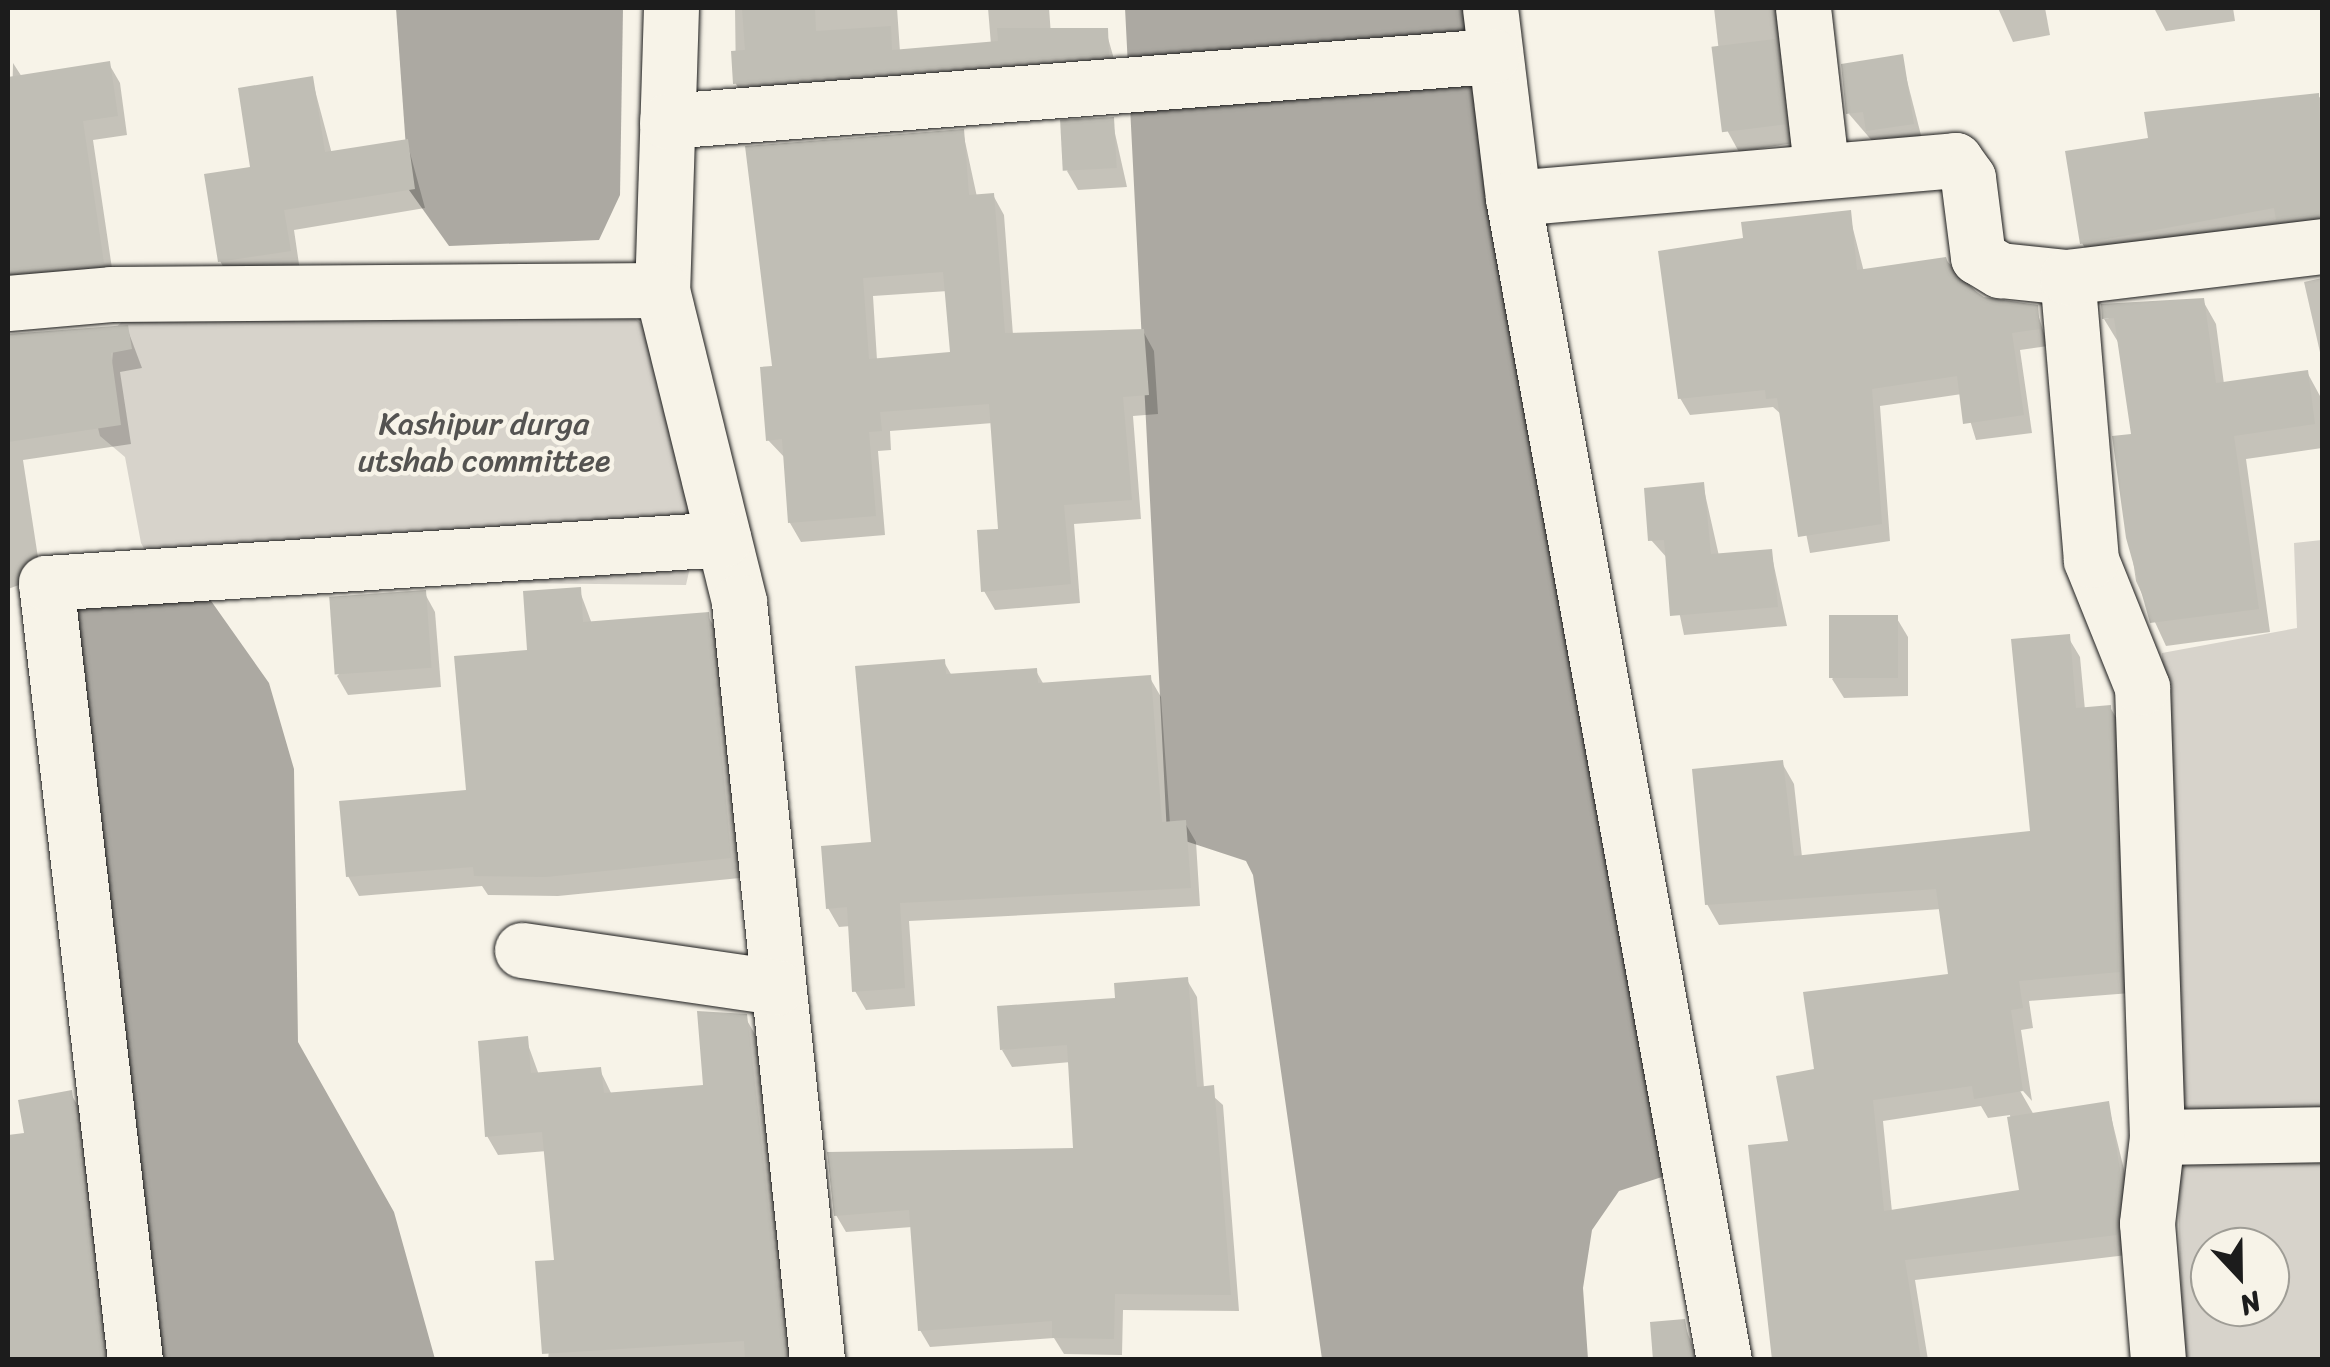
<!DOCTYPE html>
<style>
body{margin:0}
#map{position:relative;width:2330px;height:1367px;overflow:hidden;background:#f7f3e8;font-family:Sriracha,sans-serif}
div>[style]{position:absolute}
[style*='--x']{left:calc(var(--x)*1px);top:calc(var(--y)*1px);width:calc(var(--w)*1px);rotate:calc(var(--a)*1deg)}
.green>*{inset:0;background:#d7d3cb}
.water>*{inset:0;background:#aca9a2}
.shadow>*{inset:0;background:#0003}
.building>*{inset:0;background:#c0beb5;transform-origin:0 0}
.roads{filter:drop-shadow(0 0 2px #1c1c1c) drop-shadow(0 0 2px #1c1c1c)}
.minor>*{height:55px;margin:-27.5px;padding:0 27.5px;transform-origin:27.5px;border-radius:27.5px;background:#f7f3e8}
span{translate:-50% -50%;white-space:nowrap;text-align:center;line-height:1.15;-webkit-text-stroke:9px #f7f3e8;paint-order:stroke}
.park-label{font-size:32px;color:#545351}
.frame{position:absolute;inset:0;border:10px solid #1c1c1c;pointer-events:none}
.north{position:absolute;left:2190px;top:1227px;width:100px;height:100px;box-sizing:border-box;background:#f7f3e8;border:2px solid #9f9d96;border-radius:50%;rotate:158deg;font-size:28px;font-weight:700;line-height:40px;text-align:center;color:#1c1c1c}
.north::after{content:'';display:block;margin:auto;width:35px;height:45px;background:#1c1c1c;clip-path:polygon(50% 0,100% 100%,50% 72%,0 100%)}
</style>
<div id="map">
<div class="green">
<i style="clip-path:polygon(137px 309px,630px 314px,659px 339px,697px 536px,686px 585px,161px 579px,141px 543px,125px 457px,100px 436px,94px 412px,111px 375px,115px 328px)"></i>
<i style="clip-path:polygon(evenodd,2322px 540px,2322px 1359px,2183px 1359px,2162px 653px,2297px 628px,2294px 543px,2322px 540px,2210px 1247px,2270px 1247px,2270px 1307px,2210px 1307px,2210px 1247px)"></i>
</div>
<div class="water">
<i style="clip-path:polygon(396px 8px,623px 8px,620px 195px,599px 240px,449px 246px,409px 190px)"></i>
<i style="clip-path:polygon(1125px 8px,1489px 8px,1665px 1176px,1619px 1191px,1592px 1230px,1583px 1288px,1588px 1359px,1322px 1359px,1253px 875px,1246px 861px,1167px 835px)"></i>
<i style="clip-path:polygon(209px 598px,269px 683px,294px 769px,298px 1042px,394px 1212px,435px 1359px,159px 1359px,25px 623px,93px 603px)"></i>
</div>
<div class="shadow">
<i style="clip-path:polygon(735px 8px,897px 8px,900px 52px,991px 45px,988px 8px,1049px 8px,1051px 35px,1106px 31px,1118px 73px,746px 102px,736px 84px)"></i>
<i style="clip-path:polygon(1714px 8px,1787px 8px,1794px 143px,1739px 152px,1728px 132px)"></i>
<i style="clip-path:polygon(1998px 8px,2045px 8px,2050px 35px,2013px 42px)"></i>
<i style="clip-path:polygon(2154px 8px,2233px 8px,2235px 21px,2166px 31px)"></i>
<i style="clip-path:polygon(1901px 57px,1923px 143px,1880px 150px,1849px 114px)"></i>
<i style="clip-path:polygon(13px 63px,22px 77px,109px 64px,120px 83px,127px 135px,93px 140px,114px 282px,8px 294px)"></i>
<i style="clip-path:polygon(312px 79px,332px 154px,407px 142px,425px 208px,294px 230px,300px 271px,231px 281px,220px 261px)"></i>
<i style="clip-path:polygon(2322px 97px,2322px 240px,2095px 265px,2082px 243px,2151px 140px,2147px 115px)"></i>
<i style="clip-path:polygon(1112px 120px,1127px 187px,1078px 190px,1067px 171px)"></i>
<i style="clip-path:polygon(evenodd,963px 132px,977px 197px,993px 195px,1004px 215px,1013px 335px,1143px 331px,1154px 351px,1158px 414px,1133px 416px,1141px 519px,1074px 524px,1080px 603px,995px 610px,984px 591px,1001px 531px,993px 423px,890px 431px,891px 450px,878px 451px,885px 535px,801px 542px,790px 523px,786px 459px,768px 440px,775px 369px,963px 132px,948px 291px,953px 354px,877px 360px,873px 296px,948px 291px)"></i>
<i style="clip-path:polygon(1849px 213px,1864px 272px,1945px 259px,1983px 299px,2036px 308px,2048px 346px,2020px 350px,2032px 433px,1976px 440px,1962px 394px,1880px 406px,1890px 541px,1810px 553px,1782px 415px,1773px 407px,1690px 415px,1680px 398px,1745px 241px)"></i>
<i style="clip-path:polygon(2322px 278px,2322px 361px,2304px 282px)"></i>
<i style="clip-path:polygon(2203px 301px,2216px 324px,2224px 384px,2307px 372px,2320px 396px,2322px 448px,2246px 459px,2270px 632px,2166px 646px,2136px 581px,2115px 439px,2134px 436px,2118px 342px,2104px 319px)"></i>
<i style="clip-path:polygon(127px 328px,142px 368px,120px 372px,131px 444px,23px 460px,41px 577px,8px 589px,8px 336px)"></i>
<i style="clip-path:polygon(1703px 485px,1719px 556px,1771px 552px,1787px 626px,1684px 635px,1668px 559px,1651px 540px)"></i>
<i style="clip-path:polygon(579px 589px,592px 624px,707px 615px,719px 634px,740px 878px,558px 896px,488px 895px,482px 886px,359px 896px,348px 876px,469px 792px,530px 653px)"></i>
<i style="clip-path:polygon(424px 592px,435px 612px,441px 687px,348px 695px,337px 676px)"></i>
<i style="clip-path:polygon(1896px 617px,1908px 637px,1908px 696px,1844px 698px,1832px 679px)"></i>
<i style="clip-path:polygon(evenodd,2068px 637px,2080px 657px,2085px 710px,2110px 707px,2122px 728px,2131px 993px,2029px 1001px,2033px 1028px,2021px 1030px,2032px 1101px,2015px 1082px,2034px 1115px,2108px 1104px,2131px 1198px,2127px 1255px,1915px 1280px,1928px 1360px,1777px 1360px,1791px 1143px,1817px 1071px,1951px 976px,1941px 909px,1719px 925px,1707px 904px,1782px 763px,1794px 784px,1802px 857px,2033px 834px,2068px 637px,1981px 1106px,1988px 1118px,2010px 1115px,2022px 1192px,1892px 1212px,1883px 1121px,1981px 1106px)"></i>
<i style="clip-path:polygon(944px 662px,952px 676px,1036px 671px,1044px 685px,1150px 678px,1161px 697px,1170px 824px,1185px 823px,1196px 842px,1200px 906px,909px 921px,915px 1006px,866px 1010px,855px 991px,851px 926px,839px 927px,828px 908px,874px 844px)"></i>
<i style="clip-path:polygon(1187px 980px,1197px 997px,1204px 1088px,1223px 1105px,1239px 1311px,1123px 1310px,1122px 1355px,1064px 1354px,1054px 1338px,930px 1347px,920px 1330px,912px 1227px,846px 1232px,836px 1215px,1076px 1150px,1071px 1062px,1012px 1067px,1002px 1050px)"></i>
<i style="clip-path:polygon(745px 1017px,756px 1036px,793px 1360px,548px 1360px,557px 1262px,547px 1151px,498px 1155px,487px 1136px,526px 1039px,539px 1075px,600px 1070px,612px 1095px,706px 1087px)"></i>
<i style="clip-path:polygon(70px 1092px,80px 1110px,110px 1360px,8px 1360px,8px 1161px,31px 1156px)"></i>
<i style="clip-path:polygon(1683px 1321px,1698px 1360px,1655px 1360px)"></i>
</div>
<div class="building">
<i style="clip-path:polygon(742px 8px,815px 8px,816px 31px,891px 26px,892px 50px,998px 41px,997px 28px,1108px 28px,1109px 55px,733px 84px,731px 51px,745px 50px)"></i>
<i style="left:1775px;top:39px;width:86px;height:64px;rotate:83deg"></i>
<i style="clip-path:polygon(1903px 54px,1914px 124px,1866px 131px,1863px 112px,1846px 114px,1841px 64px)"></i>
<i style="clip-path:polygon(110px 61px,118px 116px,83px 121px,104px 263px,8px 272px,8px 77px)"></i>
<i style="clip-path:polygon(313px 76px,325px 152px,408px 139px,415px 189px,284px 210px,291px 251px,218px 262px,204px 174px,250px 167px,238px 88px)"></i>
<i style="clip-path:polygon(2319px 93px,2322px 215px,2276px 220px,2274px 208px,2080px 244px,2065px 151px,2148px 138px,2144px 112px)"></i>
<i style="left:1114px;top:117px;width:51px;height:54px;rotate:87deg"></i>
<i style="clip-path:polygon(evenodd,964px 129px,969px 195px,994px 193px,1005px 333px,1144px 329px,1149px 395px,1123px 397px,1132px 500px,1064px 505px,1071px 584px,981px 592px,977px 530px,998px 529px,989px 404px,880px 412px,882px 431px,869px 432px,876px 516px,788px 523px,782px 439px,766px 441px,760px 367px,772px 366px,745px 146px,964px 129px,943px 272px,950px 352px,869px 359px,863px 278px,943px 272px)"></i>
<i style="clip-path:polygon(1851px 210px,1857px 270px,1946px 257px,1952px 275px,1984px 297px,2038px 305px,2040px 329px,2012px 333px,2024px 415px,1963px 424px,1957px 376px,1872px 389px,1882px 524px,1798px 537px,1777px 398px,1766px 399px,1765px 390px,1678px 399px,1658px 251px,1743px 238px,1741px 222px)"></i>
<i style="clip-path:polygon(2204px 298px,2216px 383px,2308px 370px,2315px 424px,2234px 436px,2259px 609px,2150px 623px,2126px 538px,2112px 436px,2131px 434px,2114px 318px,2102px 319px,2101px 304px)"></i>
<i style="clip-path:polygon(128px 325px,132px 349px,111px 353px,121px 425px,8px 442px,8px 334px)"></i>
<i style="clip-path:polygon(1704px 482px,1711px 554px,1772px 549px,1778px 607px,1670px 616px,1664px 540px,1648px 541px,1644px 488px)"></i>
<i style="clip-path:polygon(581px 587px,583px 622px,709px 612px,731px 858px,546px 877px,474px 876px,473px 867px,346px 877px,339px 801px,466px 790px,454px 656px,527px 650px,523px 591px)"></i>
<i style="left:426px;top:590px;width:78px;height:97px;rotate:86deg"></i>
<i style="left:1898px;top:615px;width:63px;height:69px;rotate:90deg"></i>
<i style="clip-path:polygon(2070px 634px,2076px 708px,2111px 705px,2120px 972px,2019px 981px,2023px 1008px,2011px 1010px,2023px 1091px,1974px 1099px,1972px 1086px,1873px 1100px,1884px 1211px,2019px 1190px,2007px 1117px,2109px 1101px,2121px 1176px,2117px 1235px,1905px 1260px,1921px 1360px,1772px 1360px,1748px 1145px,1788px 1141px,1776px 1076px,1814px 1069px,1803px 992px,1948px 974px,1936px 889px,1705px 905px,1692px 769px,1783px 760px,1794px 856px,2030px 831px,2011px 639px)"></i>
<i style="clip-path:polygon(945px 659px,946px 674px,1037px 668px,1038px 683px,1151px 675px,1162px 822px,1186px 820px,1191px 888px,900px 903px,905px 988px,852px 992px,847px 907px,826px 909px,821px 846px,871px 842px,855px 666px)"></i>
<i style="clip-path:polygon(1188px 977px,1197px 1087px,1214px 1085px,1231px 1295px,1115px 1294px,1114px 1339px,1052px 1338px,1052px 1321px,918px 1331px,909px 1210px,834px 1216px,827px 1152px,1073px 1148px,1067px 1045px,1000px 1050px,997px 1006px,1115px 998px,1114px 983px)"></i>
<i style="clip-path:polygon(697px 1011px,747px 1014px,786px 1360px,745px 1360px,744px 1341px,542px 1354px,535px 1261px,554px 1260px,542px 1132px,485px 1137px,478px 1041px,528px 1036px,531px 1073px,601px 1067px,604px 1093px,703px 1085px)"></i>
<i style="clip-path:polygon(72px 1090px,104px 1360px,8px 1360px,8px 1135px,24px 1133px,18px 1100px)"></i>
<i style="clip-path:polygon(1685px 1319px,1692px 1360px,1653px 1360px,1650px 1322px)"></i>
</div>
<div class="roads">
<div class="minor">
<i style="--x:671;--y:8;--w:282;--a:91.8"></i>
<i style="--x:662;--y:290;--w:321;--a:76.1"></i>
<i style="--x:739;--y:602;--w:762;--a:84.12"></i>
<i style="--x:1490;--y:8;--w:191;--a:83.1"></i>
<i style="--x:1513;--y:198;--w:1181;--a:79.71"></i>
<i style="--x:1803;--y:8;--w:160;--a:83.5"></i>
<i style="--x:667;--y:121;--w:827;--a:-4.51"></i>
<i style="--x:1513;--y:198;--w:444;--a:-4.9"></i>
<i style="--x:1955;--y:160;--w:22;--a:54"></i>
<i style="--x:1968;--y:178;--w:80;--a:82.8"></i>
<i style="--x:1978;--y:257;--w:26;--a:31"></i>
<i style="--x:2000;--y:270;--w:67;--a:6"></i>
<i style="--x:8;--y:303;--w:103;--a:-5"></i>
<i style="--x:111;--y:294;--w:551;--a:-0.42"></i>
<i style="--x:522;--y:950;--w:257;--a:8.3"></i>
<i style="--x:2157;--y:1137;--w:165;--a:-1"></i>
<i style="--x:135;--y:1360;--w:782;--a:-96.53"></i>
<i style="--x:46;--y:583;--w:679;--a:-3.71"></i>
<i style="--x:2158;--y:1360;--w:137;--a:-94.6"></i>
<i style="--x:2147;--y:1223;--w:87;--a:-83.4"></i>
<i style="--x:2157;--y:1137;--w:450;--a:-91.9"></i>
<i style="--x:2142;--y:687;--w:137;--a:-111.9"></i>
<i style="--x:2091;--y:560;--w:284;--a:-94.8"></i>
<i style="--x:2067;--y:277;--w:257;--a:-6.9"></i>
</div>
</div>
<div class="park-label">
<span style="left:484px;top:443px">Kashipur durga<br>utshab committee</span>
</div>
<div class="frame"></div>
<div class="north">N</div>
</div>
